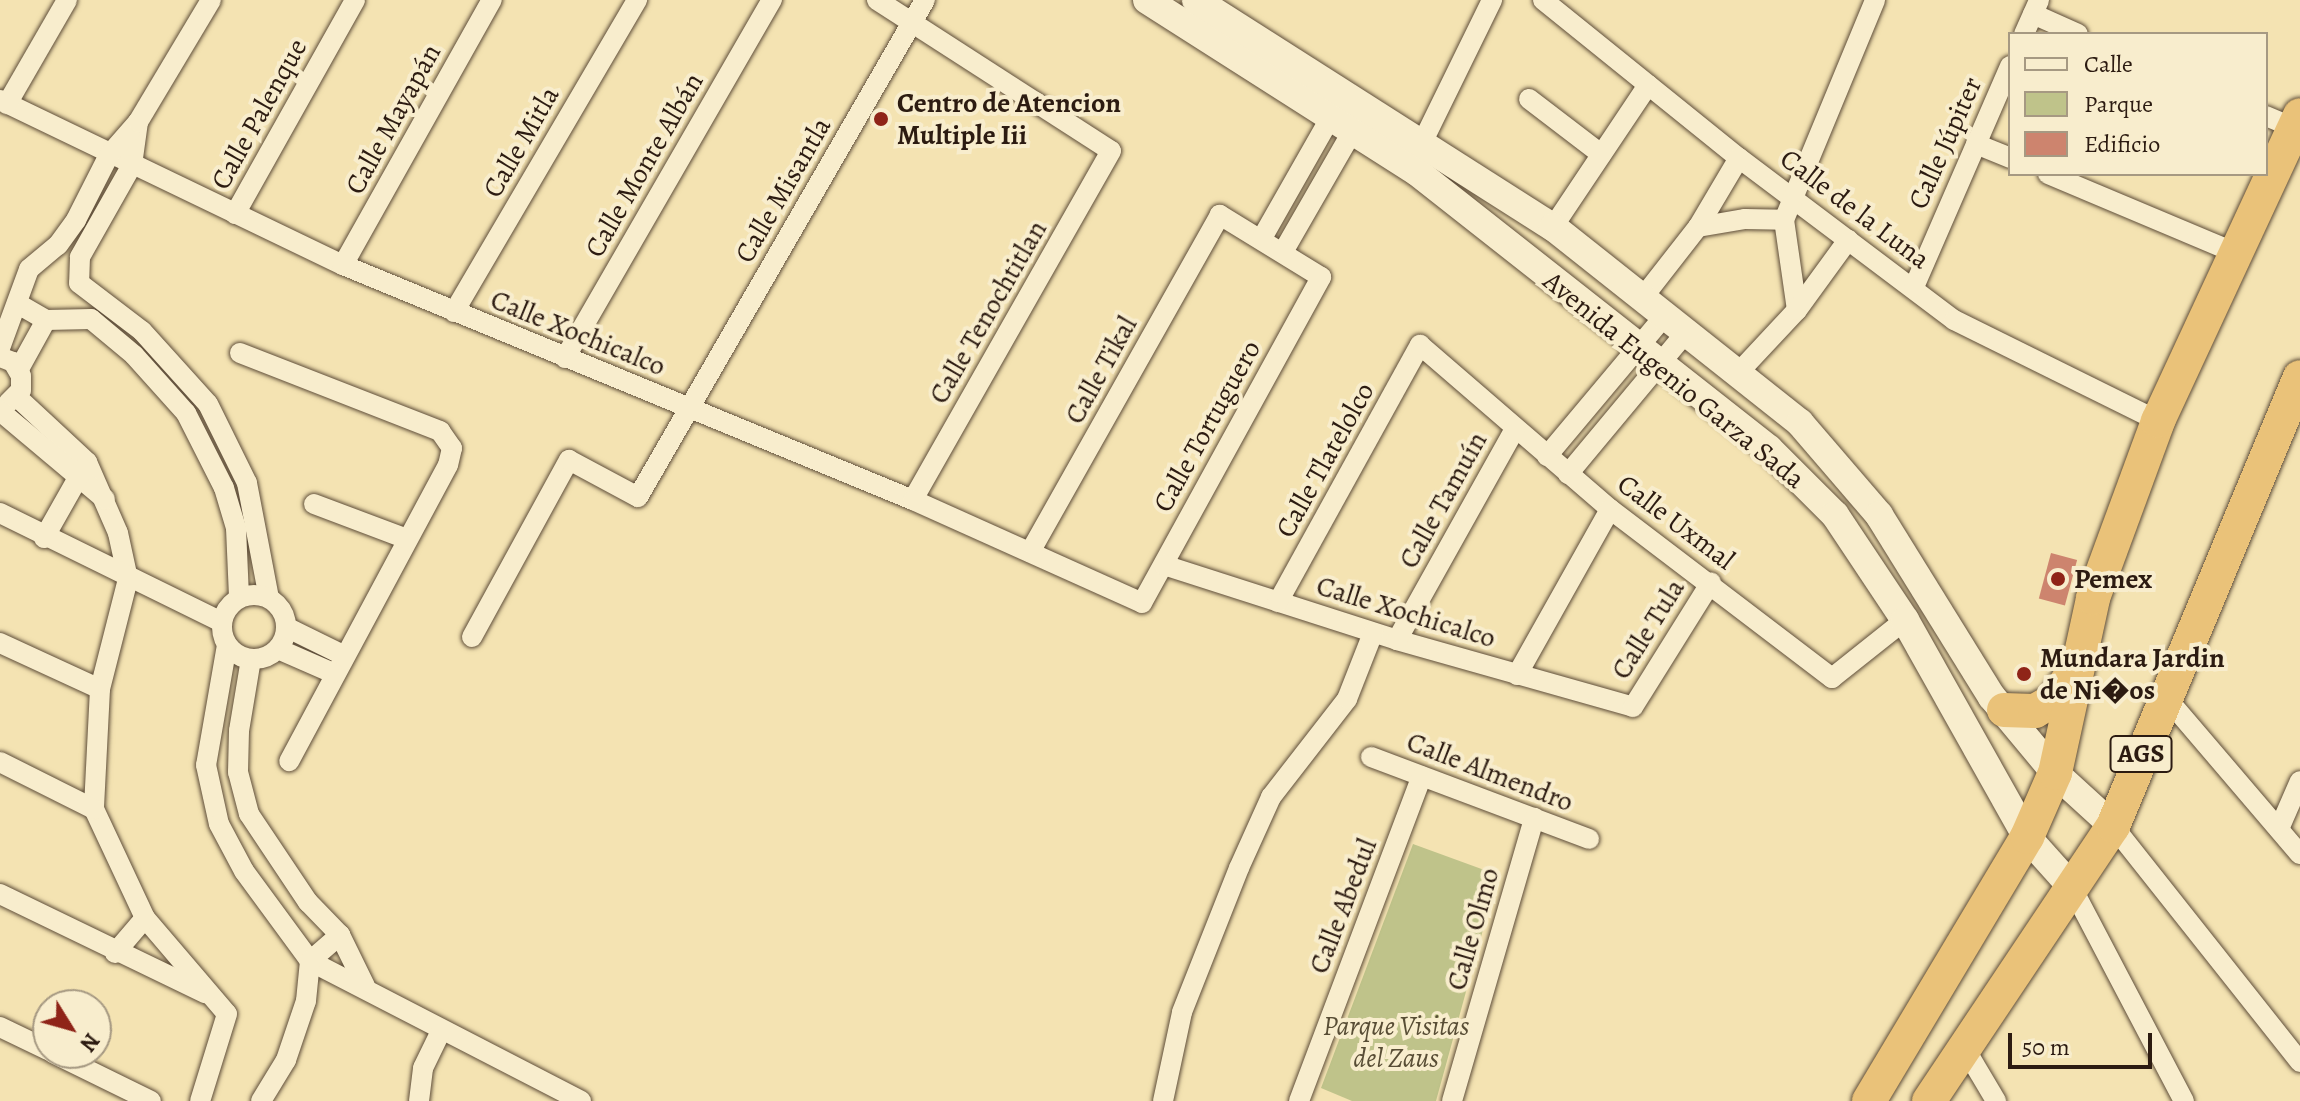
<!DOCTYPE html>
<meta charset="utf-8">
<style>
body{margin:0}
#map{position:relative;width:2300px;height:1101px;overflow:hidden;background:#f4e3b2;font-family:Alegreya,serif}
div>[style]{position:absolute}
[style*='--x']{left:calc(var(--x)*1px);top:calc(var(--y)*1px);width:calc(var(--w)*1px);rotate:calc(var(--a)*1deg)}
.green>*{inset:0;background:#bfc38a}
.building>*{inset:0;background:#cd846e;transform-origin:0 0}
.roads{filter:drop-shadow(0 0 2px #5e4d39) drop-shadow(0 0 2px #5e4d39)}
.minor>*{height:20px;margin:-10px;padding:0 10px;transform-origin:10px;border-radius:10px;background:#f8edcd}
.minor>.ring{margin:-10px;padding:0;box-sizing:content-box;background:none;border:20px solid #f8edcd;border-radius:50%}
.secondary>*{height:28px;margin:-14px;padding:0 14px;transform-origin:14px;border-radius:14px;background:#f8edcd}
.trunk>*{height:34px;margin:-17px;padding:0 17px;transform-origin:17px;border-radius:17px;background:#eac279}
.dots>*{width:22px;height:22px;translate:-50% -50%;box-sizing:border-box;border:4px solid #f8edcd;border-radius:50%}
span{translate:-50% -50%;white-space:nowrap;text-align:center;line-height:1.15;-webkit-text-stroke:8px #f8edcd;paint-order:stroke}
.shield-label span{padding:2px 6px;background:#f8edcd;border:2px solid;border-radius:6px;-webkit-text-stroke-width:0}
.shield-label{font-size:26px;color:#2c1b11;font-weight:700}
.poi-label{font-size:28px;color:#2c1b11;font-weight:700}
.left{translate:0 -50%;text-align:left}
.street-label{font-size:28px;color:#2c1b11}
.park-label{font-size:28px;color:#584d35;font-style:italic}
.legend{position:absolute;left:2008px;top:32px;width:260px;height:144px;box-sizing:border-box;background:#f8edcd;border:2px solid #a69982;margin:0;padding:10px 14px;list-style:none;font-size:24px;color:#2c1b11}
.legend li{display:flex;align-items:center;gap:16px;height:40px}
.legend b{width:40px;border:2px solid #a69982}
.north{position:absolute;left:32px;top:989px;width:80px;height:80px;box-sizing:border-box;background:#f8edcd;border:2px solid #a69982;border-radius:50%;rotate:127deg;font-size:22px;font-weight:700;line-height:32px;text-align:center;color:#2c1b11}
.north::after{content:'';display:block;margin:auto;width:28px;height:36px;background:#8f2418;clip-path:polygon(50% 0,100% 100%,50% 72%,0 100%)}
.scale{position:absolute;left:2008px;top:1033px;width:144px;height:36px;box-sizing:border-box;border:4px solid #2c1b11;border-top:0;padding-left:10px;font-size:24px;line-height:28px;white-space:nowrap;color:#2c1b11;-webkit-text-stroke:6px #f8edcd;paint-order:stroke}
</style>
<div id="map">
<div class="green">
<i style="clip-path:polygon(1413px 844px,1498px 875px,1436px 1101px,1352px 1101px,1321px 1088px)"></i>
</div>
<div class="building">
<i style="left:2051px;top:553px;width:27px;height:47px;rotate:15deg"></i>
</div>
<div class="roads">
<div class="minor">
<i style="--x:877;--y:0;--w:278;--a:32.8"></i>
<i style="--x:1111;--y:151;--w:401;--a:119.6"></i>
<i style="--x:1543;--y:0;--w:252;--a:38.9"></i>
<i style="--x:1739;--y:158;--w:269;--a:37"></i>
<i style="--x:1954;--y:320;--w:228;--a:26.3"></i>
<i style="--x:2033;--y:14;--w:49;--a:24"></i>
<i style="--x:2024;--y:34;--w:37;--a:-66"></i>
<i style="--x:1529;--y:99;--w:91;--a:37.4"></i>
<i style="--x:0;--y:100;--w:381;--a:25.7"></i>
<i style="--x:343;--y:265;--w:617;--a:22.41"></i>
<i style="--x:913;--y:500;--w:251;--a:24.2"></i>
<i style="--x:1142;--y:603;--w:372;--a:-61.2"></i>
<i style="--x:1321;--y:277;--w:119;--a:-148.5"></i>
<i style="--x:1220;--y:215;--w:387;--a:119.4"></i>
<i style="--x:7;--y:104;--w:120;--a:-60"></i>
<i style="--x:2266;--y:116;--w:30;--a:23"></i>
<i style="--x:138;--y:122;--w:43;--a:97.9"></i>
<i style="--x:132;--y:165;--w:106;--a:119.5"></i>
<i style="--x:80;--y:257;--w:26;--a:92"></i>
<i style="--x:79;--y:283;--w:79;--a:37.3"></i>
<i style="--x:142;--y:331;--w:98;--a:47.9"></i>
<i style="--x:208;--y:404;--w:88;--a:63.7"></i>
<i style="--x:247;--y:483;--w:117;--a:79.2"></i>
<i style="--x:1423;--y:141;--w:157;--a:-63.9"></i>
<i style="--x:1976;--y:144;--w:37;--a:22"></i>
<i style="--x:2048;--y:174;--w:204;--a:22.8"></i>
<i style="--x:235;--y:214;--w:245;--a:-60.7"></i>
<i style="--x:1553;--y:227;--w:171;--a:-56.2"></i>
<i style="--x:1698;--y:227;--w:48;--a:-9.7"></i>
<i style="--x:1745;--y:219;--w:39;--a:1"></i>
<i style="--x:1262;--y:238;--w:150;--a:-60.4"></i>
<i style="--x:1283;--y:252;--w:152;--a:-60.1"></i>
<i style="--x:343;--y:265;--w:304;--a:-60.7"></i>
<i style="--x:1914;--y:287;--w:241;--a:-66.5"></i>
<i style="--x:1644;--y:296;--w:88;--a:-52"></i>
<i style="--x:1698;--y:227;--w:80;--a:-59.3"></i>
<i style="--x:20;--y:305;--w:30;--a:30"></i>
<i style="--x:46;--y:320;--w:45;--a:-1.3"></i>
<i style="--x:91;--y:319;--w:56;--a:39.9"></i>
<i style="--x:134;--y:355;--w:78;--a:48.1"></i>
<i style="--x:186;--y:413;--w:84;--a:63.1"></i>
<i style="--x:224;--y:488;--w:42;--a:73.3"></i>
<i style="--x:236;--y:528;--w:70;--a:87.5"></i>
<i style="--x:1797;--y:310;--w:91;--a:-98.2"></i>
<i style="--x:1784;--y:220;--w:238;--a:-67.5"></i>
<i style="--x:454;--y:312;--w:362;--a:-59.6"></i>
<i style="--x:0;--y:348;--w:84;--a:-69.8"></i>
<i style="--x:29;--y:269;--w:38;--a:-40"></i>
<i style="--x:58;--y:245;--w:31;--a:-54"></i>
<i style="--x:76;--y:220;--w:73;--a:-63.1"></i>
<i style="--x:109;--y:155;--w:44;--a:-48.7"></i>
<i style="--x:138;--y:122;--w:142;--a:-59.1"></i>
<i style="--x:240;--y:353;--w:215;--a:21.3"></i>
<i style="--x:440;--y:431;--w:21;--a:55"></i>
<i style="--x:452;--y:448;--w:17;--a:103"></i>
<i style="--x:448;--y:465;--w:336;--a:118.2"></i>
<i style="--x:0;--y:357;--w:14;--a:21"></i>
<i style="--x:13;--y:362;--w:16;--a:60"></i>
<i style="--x:21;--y:376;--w:14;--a:90"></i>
<i style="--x:21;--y:390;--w:18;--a:135"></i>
<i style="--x:565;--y:358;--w:414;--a:-60"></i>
<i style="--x:19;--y:369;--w:56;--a:-61.1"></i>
<i style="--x:1739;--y:372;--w:85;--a:-46.9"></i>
<i style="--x:1797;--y:310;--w:87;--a:-53.9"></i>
<i style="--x:17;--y:397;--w:96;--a:42.9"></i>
<i style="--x:87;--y:462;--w:77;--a:66.4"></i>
<i style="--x:118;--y:533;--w:47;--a:77.7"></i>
<i style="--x:128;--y:579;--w:114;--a:104.3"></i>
<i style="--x:100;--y:689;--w:120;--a:92.9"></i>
<i style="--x:94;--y:809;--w:120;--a:64.9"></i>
<i style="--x:145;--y:918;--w:126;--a:49.5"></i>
<i style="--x:227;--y:1014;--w:91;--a:107.2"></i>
<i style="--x:0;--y:411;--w:137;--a:40"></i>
<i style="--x:1547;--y:456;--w:185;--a:-50"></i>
<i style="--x:1568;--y:474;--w:186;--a:-50.2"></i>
<i style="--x:314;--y:504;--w:99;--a:20.6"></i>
<i style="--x:0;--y:513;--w:247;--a:26.2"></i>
<i style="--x:44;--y:538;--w:79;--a:-60.5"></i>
<i style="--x:1164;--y:565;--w:245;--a:17.8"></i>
<i style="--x:1397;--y:640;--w:245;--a:15.8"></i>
<i style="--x:1633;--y:707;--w:147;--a:-58"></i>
<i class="ring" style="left:222px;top:595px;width:44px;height:44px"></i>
<i style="--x:1278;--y:602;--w:294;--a:-61.1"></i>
<i style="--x:1420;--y:345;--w:251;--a:40.8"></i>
<i style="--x:1610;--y:509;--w:279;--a:37.3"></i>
<i style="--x:1832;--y:678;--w:93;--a:-38.5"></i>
<i style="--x:286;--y:627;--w:64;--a:26.2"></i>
<i style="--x:472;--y:637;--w:202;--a:-61.3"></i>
<i style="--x:569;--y:460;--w:78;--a:28.2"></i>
<i style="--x:638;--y:497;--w:574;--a:-60"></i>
<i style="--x:1397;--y:640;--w:242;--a:-60.8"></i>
<i style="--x:0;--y:643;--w:110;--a:24.7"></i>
<i style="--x:227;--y:645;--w:122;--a:99.9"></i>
<i style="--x:206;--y:765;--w:60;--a:77.6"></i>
<i style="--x:219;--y:824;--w:53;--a:62"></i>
<i style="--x:244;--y:871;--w:112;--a:53.7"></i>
<i style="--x:310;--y:961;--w:305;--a:27.3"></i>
<i style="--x:278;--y:649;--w:60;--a:23.6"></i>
<i style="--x:251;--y:659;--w:73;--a:99.5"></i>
<i style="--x:239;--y:731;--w:41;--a:91.4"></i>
<i style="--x:238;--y:772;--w:43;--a:75.3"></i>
<i style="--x:249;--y:814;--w:106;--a:56.2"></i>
<i style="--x:308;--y:902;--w:46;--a:45.9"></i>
<i style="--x:340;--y:935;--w:57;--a:63.9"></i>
<i style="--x:1517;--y:675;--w:190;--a:-60.7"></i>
<i style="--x:2164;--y:695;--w:209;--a:49.5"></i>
<i style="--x:1371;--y:757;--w:233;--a:20.6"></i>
<i style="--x:0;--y:762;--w:105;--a:26.6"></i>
<i style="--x:2113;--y:826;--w:301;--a:51.6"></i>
<i style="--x:2279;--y:829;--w:52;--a:-66.4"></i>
<i style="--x:2071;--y:886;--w:243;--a:62.3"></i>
<i style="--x:0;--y:894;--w:228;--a:25.8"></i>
<i style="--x:115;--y:953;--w:46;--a:-49.4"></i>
<i style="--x:0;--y:1027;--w:53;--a:25.6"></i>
<i style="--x:1964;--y:1047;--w:63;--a:59.3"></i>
<i style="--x:53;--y:1053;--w:109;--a:26.1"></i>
<i style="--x:261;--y:1101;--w:48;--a:-58.6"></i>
<i style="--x:286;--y:1060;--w:62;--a:-71.3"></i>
<i style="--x:306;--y:1001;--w:40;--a:-84.3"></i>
<i style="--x:310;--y:961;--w:40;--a:-41"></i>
<i style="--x:419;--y:1101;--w:33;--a:-83"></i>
<i style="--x:423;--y:1068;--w:39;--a:-64"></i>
<i style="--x:1163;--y:1101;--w:91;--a:-77.9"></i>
<i style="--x:1182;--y:1012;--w:155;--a:-68.4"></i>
<i style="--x:1239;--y:868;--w:78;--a:-65.7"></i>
<i style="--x:1271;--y:797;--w:124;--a:-52.2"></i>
<i style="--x:1347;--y:699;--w:71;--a:-68.5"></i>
<i style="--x:1299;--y:1101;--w:347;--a:-69.3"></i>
<i style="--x:1452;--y:1101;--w:295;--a:-73.8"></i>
</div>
<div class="secondary">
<i style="--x:1147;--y:0;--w:320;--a:32.5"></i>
<i style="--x:1417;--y:172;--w:448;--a:38.2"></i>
<i style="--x:1769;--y:449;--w:93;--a:45"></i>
<i style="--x:1835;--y:515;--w:126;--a:56.3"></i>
<i style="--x:1905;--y:620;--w:249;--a:60.7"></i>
<i style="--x:2027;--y:837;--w:66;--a:48.1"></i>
<i style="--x:1196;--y:0;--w:423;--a:32.5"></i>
<i style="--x:1553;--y:227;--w:315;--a:38.4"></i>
<i style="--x:1800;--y:423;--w:121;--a:49.3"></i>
<i style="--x:1879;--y:515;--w:214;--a:58.2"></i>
<i style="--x:1992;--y:697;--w:99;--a:50.3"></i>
<i style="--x:2055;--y:773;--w:79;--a:42.4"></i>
</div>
<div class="trunk">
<i style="--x:2004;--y:710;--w:31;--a:2"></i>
<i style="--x:2035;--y:711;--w:22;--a:-30"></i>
<i style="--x:2054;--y:700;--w:32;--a:-55"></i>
<i style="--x:1869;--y:1101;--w:308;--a:-59.1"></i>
<i style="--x:2027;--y:837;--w:70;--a:-66.4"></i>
<i style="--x:2055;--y:773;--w:179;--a:-77.7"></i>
<i style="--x:2093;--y:598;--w:189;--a:-69.8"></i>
<i style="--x:2158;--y:421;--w:337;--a:-65.1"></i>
<i style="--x:1929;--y:1101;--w:331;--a:-56.2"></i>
<i style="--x:2113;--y:826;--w:486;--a:-67.4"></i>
</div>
</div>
<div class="dots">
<i style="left:881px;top:119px;background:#8f2418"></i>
<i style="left:2058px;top:579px;background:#8f2418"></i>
<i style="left:2024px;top:674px;background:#8f2418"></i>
</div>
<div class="shield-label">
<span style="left:2141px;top:754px">AGS</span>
</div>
<div class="poi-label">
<span class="left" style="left:897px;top:119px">Centro de Atencion<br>Multiple Iii</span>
<span class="left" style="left:2074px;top:579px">Pemex</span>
<span class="left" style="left:2040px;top:674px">Mundara Jardin<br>de Ni�os</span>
</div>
<div class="street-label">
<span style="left:259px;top:114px;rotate:-61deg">Calle Palenque</span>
<span style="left:393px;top:119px;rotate:-61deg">Calle Mayapán</span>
<span style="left:521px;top:142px;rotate:-60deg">Calle Mitla</span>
<span style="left:1945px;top:143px;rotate:-66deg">Calle Júpiter</span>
<span style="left:644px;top:165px;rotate:-60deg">Calle Monte Albán</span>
<span style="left:783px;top:190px;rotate:-60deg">Calle Misantla</span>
<span style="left:1855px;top:209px;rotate:37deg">Calle de la Luna</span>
<span style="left:988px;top:312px;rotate:-60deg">Calle Tenochtitlan</span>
<span style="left:578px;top:333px;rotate:22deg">Calle Xochicalco</span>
<span style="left:1101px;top:370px;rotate:-61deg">Calle Tikal</span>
<span style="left:1674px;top:380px;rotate:39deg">Avenida Eugenio Garza Sada</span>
<span style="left:1207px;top:426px;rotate:-61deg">Calle Tortuguero</span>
<span style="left:1325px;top:460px;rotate:-61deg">Calle Tlatelolco</span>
<span style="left:1443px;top:500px;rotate:-61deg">Calle Tamuín</span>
<span style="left:1676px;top:522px;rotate:37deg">Calle Uxmal</span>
<span style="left:1406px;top:612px;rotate:17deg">Calle Xochicalco</span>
<span style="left:1648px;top:629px;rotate:-58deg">Calle Tula</span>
<span style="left:1490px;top:772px;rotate:21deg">Calle Almendro</span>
<span style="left:1343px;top:906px;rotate:-69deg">Calle Abedul</span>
<span style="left:1473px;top:929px;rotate:-74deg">Calle Olmo</span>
</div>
<div class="park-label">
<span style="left:1396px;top:1042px">Parque Visitas<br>del Zaus</span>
</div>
<ul class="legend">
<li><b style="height:10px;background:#f8edcd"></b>Calle</li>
<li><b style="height:22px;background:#bfc38a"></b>Parque</li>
<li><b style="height:22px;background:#cd846e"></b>Edificio</li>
</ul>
<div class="north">N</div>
<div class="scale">50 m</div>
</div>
